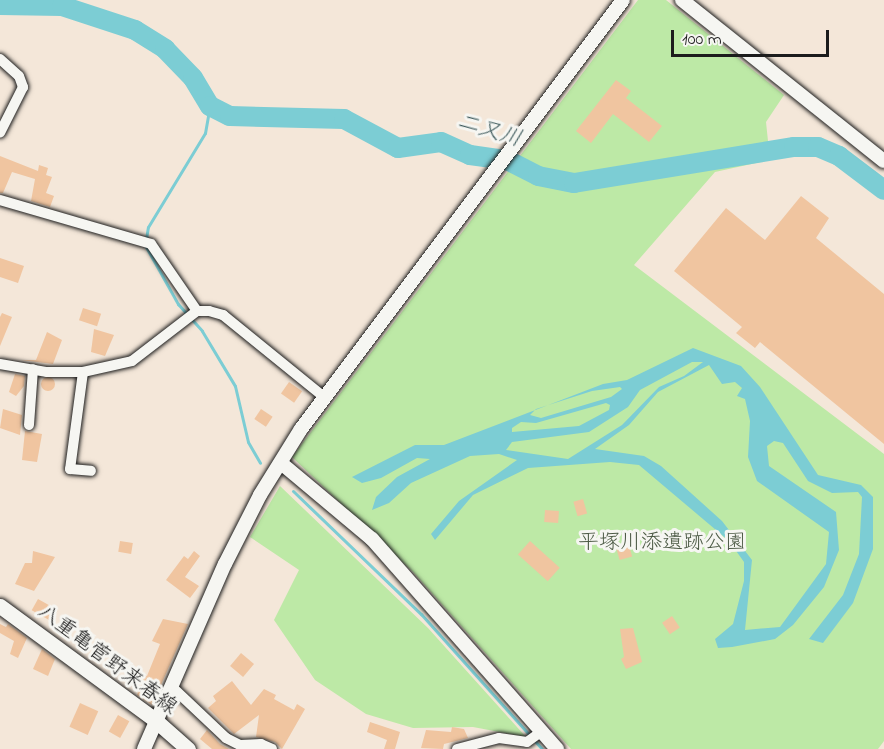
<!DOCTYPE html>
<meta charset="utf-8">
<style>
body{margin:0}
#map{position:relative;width:884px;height:749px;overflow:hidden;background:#f4e7d9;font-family:"Indie Flower","Klee One",sans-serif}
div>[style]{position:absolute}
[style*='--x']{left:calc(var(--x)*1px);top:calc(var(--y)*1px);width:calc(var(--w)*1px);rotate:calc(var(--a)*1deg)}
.green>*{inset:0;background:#bde9a6}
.water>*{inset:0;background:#7ccdd4}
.stream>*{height:3px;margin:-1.5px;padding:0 1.5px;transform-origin:1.5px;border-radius:1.5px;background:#7ccdd4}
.river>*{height:20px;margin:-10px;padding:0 10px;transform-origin:10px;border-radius:10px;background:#7ccdd4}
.building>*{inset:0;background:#f0c5a0;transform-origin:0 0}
.round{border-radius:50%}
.roads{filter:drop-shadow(0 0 2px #1c1c1c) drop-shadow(0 0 2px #1c1c1c)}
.minor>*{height:10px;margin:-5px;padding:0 5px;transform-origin:5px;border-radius:5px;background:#f6f6f2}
.tertiary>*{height:14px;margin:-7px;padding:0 7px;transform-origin:7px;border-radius:7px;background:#f6f6f2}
.secondary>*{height:15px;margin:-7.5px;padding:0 7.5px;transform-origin:7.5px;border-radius:7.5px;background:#f6f6f2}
span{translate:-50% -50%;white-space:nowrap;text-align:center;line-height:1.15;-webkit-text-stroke:6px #f6f6f2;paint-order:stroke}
.park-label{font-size:21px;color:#4c5a45}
.street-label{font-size:21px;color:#1c1c1c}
.water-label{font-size:22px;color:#3e5a5c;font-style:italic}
.scale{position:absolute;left:671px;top:30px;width:158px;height:27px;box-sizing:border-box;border:3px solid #1c1c1c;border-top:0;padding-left:8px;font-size:18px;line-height:21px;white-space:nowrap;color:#1c1c1c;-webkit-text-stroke:4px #f6f6f2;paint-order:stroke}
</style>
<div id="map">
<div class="green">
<i style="clip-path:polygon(638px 0,666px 0,784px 95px,766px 122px,770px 160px,715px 172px,634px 265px,884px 454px,884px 741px,878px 749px,571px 749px,413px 572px,292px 457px)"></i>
<i style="clip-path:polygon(280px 486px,428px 628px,526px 737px,473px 727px,413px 728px,366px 714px,315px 680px,274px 620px,299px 570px,250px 537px)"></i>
</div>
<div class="water">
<i style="clip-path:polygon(evenodd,693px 348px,741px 366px,760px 387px,818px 475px,861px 485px,873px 497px,873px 549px,853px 603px,823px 643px,809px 639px,843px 595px,859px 554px,862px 497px,858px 492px,832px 493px,808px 481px,783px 443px,774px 441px,767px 446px,769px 466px,836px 512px,839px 550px,824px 587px,793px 625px,775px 639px,732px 647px,718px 648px,715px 639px,733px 624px,744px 581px,744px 562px,729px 541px,639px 465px,610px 462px,528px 468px,473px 495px,435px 540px,431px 534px,459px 501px,517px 460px,499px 454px,470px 456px,411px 483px,389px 503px,372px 510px,376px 497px,397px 477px,430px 459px,417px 458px,381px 478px,362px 483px,352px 477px,415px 445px,444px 445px,603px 384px,627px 380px,693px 348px,692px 362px,703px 362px,684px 376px,659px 387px,622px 425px,568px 459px,506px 450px,512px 442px,589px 432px,628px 407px,640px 390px,692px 362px,693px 348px,709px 365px,722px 384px,735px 382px,742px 388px,737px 396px,745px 399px,750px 421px,748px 457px,757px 481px,829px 532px,826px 564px,780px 627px,745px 630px,752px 560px,722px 521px,661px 466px,644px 456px,595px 449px,629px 425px,658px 392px,709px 365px,693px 348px,620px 387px,622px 389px,611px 397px,541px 418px,530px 415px,536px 409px,592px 391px,620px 387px,693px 348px,606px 403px,610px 405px,609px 410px,579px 426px,512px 432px,512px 428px,521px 422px,536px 423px,606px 403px)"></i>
</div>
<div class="stream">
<i style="--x:146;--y:239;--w:12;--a:-81"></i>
<i style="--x:148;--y:227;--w:110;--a:-58.8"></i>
<i style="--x:205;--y:133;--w:27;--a:-80"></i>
<i style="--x:145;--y:245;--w:68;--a:60.8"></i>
<i style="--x:178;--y:304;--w:36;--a:48"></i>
<i style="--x:202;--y:331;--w:64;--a:59"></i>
<i style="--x:235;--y:386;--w:57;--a:76.9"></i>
<i style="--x:248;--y:442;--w:24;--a:60"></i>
<i style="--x:293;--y:491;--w:178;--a:43.9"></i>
<i style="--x:421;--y:614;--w:181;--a:48.1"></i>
</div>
<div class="river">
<i style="--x:0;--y:5;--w:62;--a:0.9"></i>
<i style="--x:62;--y:6;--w:77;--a:18.2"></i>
<i style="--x:135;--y:30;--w:36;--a:32"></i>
<i style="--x:165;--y:49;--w:40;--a:46"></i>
<i style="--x:193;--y:78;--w:33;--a:59"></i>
<i style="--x:210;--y:106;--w:22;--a:27"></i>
<i style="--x:230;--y:116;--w:114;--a:1.5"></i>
<i style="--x:344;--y:119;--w:61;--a:28.2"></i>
<i style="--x:398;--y:148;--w:43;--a:-7.9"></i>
<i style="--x:441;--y:142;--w:32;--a:24"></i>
<i style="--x:470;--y:155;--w:37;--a:8"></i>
<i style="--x:507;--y:160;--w:35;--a:27"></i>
<i style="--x:538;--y:176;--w:37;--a:11"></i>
<i style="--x:574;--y:183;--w:223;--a:-9.3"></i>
<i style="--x:794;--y:147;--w:24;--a:0"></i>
<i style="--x:818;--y:147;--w:23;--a:23"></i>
<i style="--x:839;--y:156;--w:56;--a:37.1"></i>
</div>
<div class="building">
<i style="clip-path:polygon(616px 80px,631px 91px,626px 98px,662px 126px,649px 142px,613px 114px,591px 143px,576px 131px)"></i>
<i style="clip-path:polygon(0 156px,38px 171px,39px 165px,48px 168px,46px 175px,52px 177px,46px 193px,54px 196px,50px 207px,31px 201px,35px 179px,12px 172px,3px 193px,0 193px)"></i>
<i style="clip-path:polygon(801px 196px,829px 218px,816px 238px,884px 294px,884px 444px,760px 342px,755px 348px,736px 333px,742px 327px,674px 271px,726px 208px,765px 240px)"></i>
<i style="clip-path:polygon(0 258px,24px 266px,18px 283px,0 277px)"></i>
<i style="left:83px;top:308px;width:19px;height:13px;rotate:18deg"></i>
<i style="clip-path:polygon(2px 313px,12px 317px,0 346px,0 317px)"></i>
<i style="clip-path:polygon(94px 329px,114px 335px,105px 356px,91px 352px)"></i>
<i style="clip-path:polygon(47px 332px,62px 340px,53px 364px,21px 360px,36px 360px)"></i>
<i style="clip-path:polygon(15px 374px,25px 376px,24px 386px,16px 396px,9px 392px)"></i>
<i class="round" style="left:41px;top:377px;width:14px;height:14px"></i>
<i style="left:289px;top:382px;width:16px;height:14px;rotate:35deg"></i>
<i style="clip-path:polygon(3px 409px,22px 415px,20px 435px,0 428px)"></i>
<i style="left:261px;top:409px;width:14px;height:12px;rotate:34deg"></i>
<i style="clip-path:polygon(25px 431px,42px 434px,37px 462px,22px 460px)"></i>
<i style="left:583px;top:499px;width:15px;height:10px;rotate:74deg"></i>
<i style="left:545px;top:510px;width:14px;height:12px;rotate:4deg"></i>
<i style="left:120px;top:541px;width:13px;height:11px;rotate:9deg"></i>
<i style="left:530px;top:541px;width:40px;height:18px;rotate:42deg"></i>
<i style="left:628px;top:542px;width:15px;height:13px;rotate:74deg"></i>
<i style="clip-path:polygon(33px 551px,55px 557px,34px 591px,15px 584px,25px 563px,32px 563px)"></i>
<i style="clip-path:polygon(194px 551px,200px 556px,185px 577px,199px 586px,190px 598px,166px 580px,184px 556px,188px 559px)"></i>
<i style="left:38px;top:599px;width:23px;height:13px;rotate:29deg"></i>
<i style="left:672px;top:616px;width:14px;height:12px;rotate:56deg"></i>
<i style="clip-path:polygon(163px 619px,188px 624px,152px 705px,137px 695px,142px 682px,135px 679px,138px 672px,147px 676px,160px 644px,152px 641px)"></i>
<i style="clip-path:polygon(0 624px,6px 627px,8px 624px,27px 638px,18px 658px,10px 654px,14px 641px,0 633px)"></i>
<i style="clip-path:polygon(633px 628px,642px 662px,626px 669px,621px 659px,624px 657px,620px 629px)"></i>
<i style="clip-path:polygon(42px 649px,55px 659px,48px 676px,33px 669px)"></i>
<i style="left:241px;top:653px;width:17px;height:17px;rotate:40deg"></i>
<i style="clip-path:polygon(232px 681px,251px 705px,264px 689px,276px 695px,274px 699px,294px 710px,297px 704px,305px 709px,282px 749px,275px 742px,256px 737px,259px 715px,234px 734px,208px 708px,216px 701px,213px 696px)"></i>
<i style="left:80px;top:703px;width:20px;height:26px;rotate:24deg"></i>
<i style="left:118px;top:715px;width:13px;height:19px;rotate:29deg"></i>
<i style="clip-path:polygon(370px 722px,400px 732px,395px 749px,384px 749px,387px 740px,367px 732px)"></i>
<i style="clip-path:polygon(452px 727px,464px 729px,468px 738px,444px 744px,443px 749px,421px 748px,426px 730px,451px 732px)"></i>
<i style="clip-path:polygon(207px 730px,220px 744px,229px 749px,212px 749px,200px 739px)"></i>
</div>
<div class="roads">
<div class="minor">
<i style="--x:0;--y:59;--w:25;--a:42"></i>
<i style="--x:19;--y:76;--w:12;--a:70"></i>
<i style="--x:23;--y:87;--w:51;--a:116.6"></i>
<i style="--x:0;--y:200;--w:157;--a:16.2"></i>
<i style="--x:151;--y:244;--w:81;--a:55.5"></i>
<i style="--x:0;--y:364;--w:48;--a:9.7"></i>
<i style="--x:47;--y:372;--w:36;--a:0"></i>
<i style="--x:83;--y:372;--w:50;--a:-12.7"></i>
<i style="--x:132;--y:361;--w:82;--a:-37.6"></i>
<i style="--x:197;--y:311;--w:12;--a:0"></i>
<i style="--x:209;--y:311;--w:15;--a:16"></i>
<i style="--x:223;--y:315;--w:130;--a:39.1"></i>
<i style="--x:83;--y:372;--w:98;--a:97.6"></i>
<i style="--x:70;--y:469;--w:21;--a:5"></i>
<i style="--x:29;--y:425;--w:56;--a:-85.9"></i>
<i style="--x:171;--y:686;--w:76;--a:43.4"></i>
<i style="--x:226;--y:738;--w:16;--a:27"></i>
<i style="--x:240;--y:745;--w:21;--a:-3"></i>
<i style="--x:261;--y:744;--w:12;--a:24"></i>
<i style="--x:457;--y:749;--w:43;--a:-14.7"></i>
<i style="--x:499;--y:738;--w:28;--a:8"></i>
<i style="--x:527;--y:742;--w:17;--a:-36"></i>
</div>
<div class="tertiary">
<i style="--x:682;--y:0;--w:258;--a:38.6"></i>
<i style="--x:281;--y:463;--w:119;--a:39.9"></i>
<i style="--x:372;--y:539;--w:280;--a:48.6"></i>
<i style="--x:144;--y:749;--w:202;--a:-66.4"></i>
<i style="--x:225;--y:564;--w:77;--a:-63.1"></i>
<i style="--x:260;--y:495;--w:78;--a:-58.2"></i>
<i style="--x:301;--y:429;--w:536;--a:-53.11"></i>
</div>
<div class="secondary">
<i style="--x:0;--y:606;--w:192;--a:36.3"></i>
<i style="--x:155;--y:720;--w:44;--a:41.3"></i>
</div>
</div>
<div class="park-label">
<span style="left:662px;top:543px">平塚川添遺跡公園</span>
</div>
<div class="street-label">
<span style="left:107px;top:660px;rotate:37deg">八重亀菅野来春線</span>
</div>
<div class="water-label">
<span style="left:489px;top:132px;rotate:17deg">二又川</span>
</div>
<div class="scale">100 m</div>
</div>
